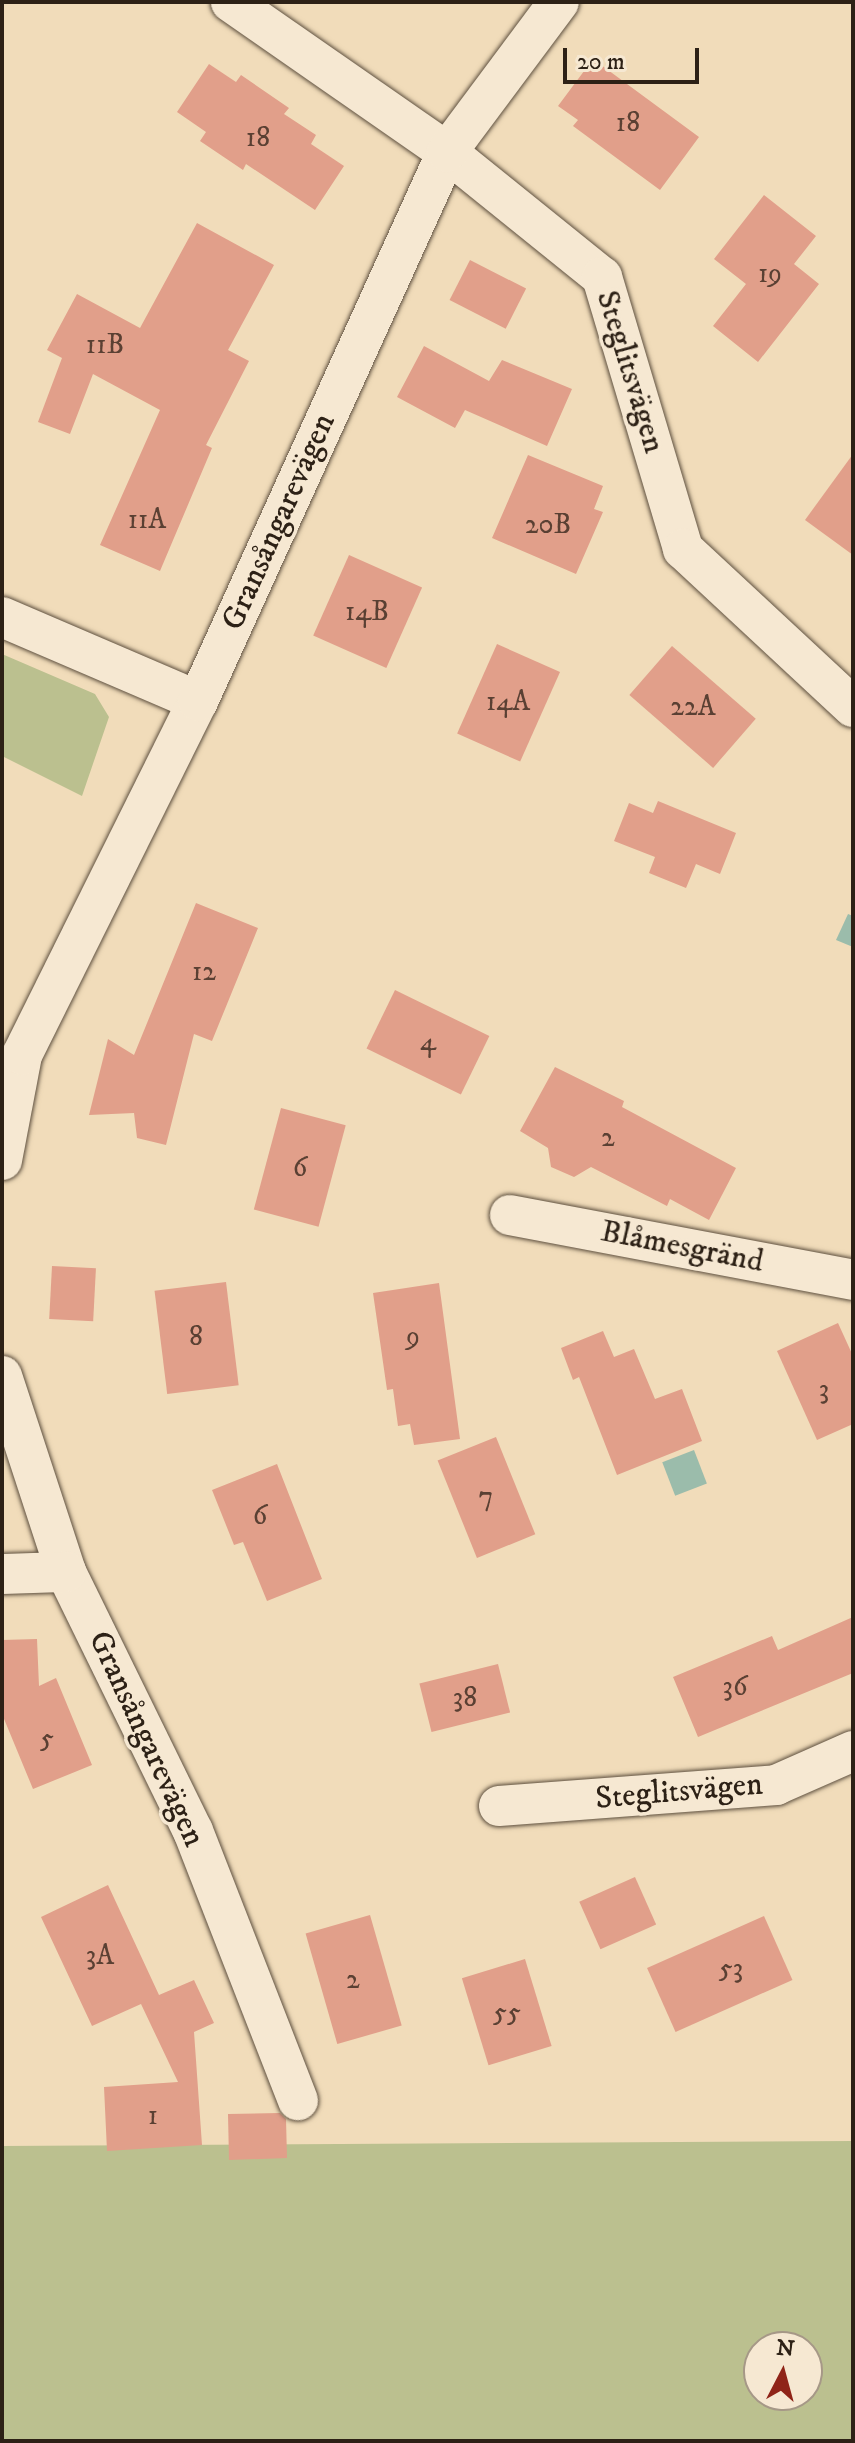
<!DOCTYPE html>
<meta charset="utf-8">
<style>
body{margin:0}
#map{position:relative;width:855px;height:2443px;overflow:hidden;background:#f1dcba;font-family:"IM FELL DW Pica",serif}
div>[style]{position:absolute}
[style*='--x']{left:calc(var(--x)*1px);top:calc(var(--y)*1px);width:calc(var(--w)*1px);rotate:calc(var(--a)*1deg)}
.green>*{inset:0;background:#bbc08f}
.water>*{inset:0;background:#9bbcab;transform-origin:0 0}
.building>*{inset:0;background:#e19f8a;transform-origin:0 0}
.roads{filter:drop-shadow(0 0 2px #5e503f) drop-shadow(0 0 2px #5e503f)}
.street>*{height:40px;margin:-20px;padding:0 20px;transform-origin:20px;border-radius:20px;background:#f6e8d2}
span{translate:-50% -50%;white-space:nowrap;text-align:center;line-height:1.15;-webkit-text-stroke:7px #f6e8d2;paint-order:stroke}
.number-label{font-size:28px;color:#5a4033}
.number-label span{-webkit-text-stroke-width:0}
.street-label{font-size:32px;color:#2d2116}
.frame{position:absolute;inset:0;border:4px solid #2d2116;pointer-events:none}
.north{position:absolute;left:743px;top:2331px;width:80px;height:80px;box-sizing:border-box;background:#f6e8d2;border:2px solid #a69887;border-radius:50%;rotate:6deg;font-size:22px;font-weight:700;line-height:32px;text-align:center;color:#2d2116}
.north::after{content:'';display:block;margin:auto;width:28px;height:36px;background:#8f2418;clip-path:polygon(50% 0,100% 100%,50% 72%,0 100%)}
.scale{position:absolute;left:563px;top:48px;width:136px;height:36px;box-sizing:border-box;border:4px solid #2d2116;border-top:0;padding-left:10px;font-size:24px;line-height:28px;white-space:nowrap;color:#2d2116;-webkit-text-stroke:6px #f6e8d2;paint-order:stroke}
</style>
<div id="map">
<div class="green">
<i style="clip-path:polygon(2px 654px,95px 694px,109px 717px,82px 796px,4px 757px,2px 760px)"></i>
<i style="clip-path:polygon(evenodd,853px 2141px,853px 2441px,2px 2441px,2px 2146px,853px 2141px,759px 2347px,807px 2347px,807px 2395px,759px 2395px,759px 2347px)"></i>
</div>
<div class="water">
<i style="clip-path:polygon(848px 914px,853px 916px,853px 947px,836px 940px)"></i>
<i style="left:694px;top:1450px;width:36px;height:34px;rotate:69deg"></i>
</div>
<div class="building">
<i style="clip-path:polygon(593px 59px,699px 137px,660px 190px,573px 126px,578px 120px,558px 106px)"></i>
<i style="clip-path:polygon(209px 64px,236px 82px,241px 75px,289px 108px,284px 114px,316px 135px,311px 144px,344px 166px,315px 210px,246px 164px,243px 170px,200px 141px,206px 132px,177px 112px)"></i>
<i style="clip-path:polygon(764px 195px,816px 236px,794px 264px,819px 284px,758px 362px,713px 326px,746px 284px,714px 259px)"></i>
<i style="clip-path:polygon(197px 223px,274px 265px,228px 350px,249px 361px,206px 445px,212px 448px,160px 571px,100px 545px,160px 410px,93px 374px,70px 434px,38px 422px,62px 358px,47px 350px,77px 294px,140px 328px)"></i>
<i style="left:470px;top:260px;width:63px;height:45px;rotate:27deg"></i>
<i style="clip-path:polygon(424px 346px,489px 381px,502px 360px,572px 389px,547px 446px,465px 410px,455px 428px,397px 397px)"></i>
<i style="clip-path:polygon(853px 454px,853px 555px,805px 520px)"></i>
<i style="clip-path:polygon(528px 455px,603px 486px,594px 509px,603px 512px,576px 574px,492px 538px)"></i>
<i style="left:349px;top:555px;width:80px;height:88px;rotate:24deg"></i>
<i style="left:497px;top:644px;width:69px;height:98px;rotate:24deg"></i>
<i style="left:672px;top:646px;width:111px;height:65px;rotate:41deg"></i>
<i style="clip-path:polygon(658px 801px,736px 833px,720px 874px,696px 864px,686px 888px,649px 873px,655px 857px,614px 841px,629px 803px,653px 813px)"></i>
<i style="clip-path:polygon(196px 903px,258px 928px,212px 1041px,194px 1034px,166px 1145px,137px 1138px,134px 1113px,89px 1115px,108px 1039px,134px 1055px)"></i>
<i style="left:395px;top:990px;width:105px;height:65px;rotate:26deg"></i>
<i style="clip-path:polygon(555px 1067px,624px 1101px,622px 1107px,736px 1168px,709px 1220px,670px 1199px,667px 1206px,591px 1167px,574px 1177px,551px 1167px,548px 1148px,520px 1131px)"></i>
<i style="left:281px;top:1108px;width:67px;height:105px;rotate:15deg"></i>
<i style="left:52px;top:1266px;width:44px;height:53px;rotate:3deg"></i>
<i style="left:226px;top:1282px;width:104px;height:72px;rotate:83deg"></i>
<i style="clip-path:polygon(439px 1283px,460px 1439px,414px 1445px,410px 1424px,398px 1426px,393px 1389px,387px 1390px,373px 1293px)"></i>
<i style="clip-path:polygon(838px 1323px,853px 1356px,853px 1424px,817px 1440px,777px 1351px)"></i>
<i style="clip-path:polygon(603px 1331px,614px 1357px,634px 1349px,655px 1399px,682px 1389px,702px 1441px,617px 1475px,579px 1377px,573px 1380px,561px 1348px)"></i>
<i style="left:496px;top:1437px;width:105px;height:63px;rotate:68deg"></i>
<i style="clip-path:polygon(277px 1464px,322px 1579px,267px 1601px,243px 1542px,234px 1545px,212px 1490px)"></i>
<i style="clip-path:polygon(853px 1617px,853px 1673px,698px 1737px,673px 1677px,772px 1636px,778px 1650px)"></i>
<i style="clip-path:polygon(37px 1639px,39px 1686px,56px 1678px,92px 1765px,33px 1789px,2px 1714px,2px 1640px)"></i>
<i style="left:498px;top:1664px;width:50px;height:81px;rotate:76deg"></i>
<i style="left:635px;top:1877px;width:52px;height:61px;rotate:66deg"></i>
<i style="clip-path:polygon(108px 1885px,159px 1995px,194px 1980px,214px 2023px,194px 2032px,202px 2145px,107px 2151px,104px 2087px,178px 2082px,141px 2004px,92px 2026px,41px 1917px)"></i>
<i style="left:370px;top:1915px;width:115px;height:67px;rotate:74deg"></i>
<i style="left:764px;top:1916px;width:70px;height:128px;rotate:66deg"></i>
<i style="left:525px;top:1959px;width:91px;height:66px;rotate:73deg"></i>
<i style="clip-path:polygon(280px 2113px,286px 2119px,287px 2158px,229px 2160px,228px 2114px)"></i>
</div>
<div class="roads">
<div class="street">
<i style="--x:231;--y:2;--w:263;--a:34.8"></i>
<i style="--x:447;--y:152;--w:199;--a:38.9"></i>
<i style="--x:602;--y:277;--w:284;--a:73.4"></i>
<i style="--x:683;--y:549;--w:232;--a:42.9"></i>
<i style="--x:2;--y:617;--w:213;--a:23.2"></i>
<i style="--x:2;--y:1160;--w:107;--a:-79.2"></i>
<i style="--x:22;--y:1055;--w:395;--a:-63.6"></i>
<i style="--x:198;--y:701;--w:603;--a:-65.6"></i>
<i style="--x:447;--y:152;--w:187;--a:-53.3"></i>
<i style="--x:510;--y:1215;--w:349;--a:10.7"></i>
<i style="--x:2;--y:1376;--w:206;--a:71.9"></i>
<i style="--x:66;--y:1572;--w:288;--a:63.9"></i>
<i style="--x:193;--y:1831;--w:289;--a:68.7"></i>
<i style="--x:2;--y:1574;--w:64;--a:-1.8"></i>
<i style="--x:499;--y:1806;--w:278;--a:-4.3"></i>
<i style="--x:776;--y:1785;--w:84;--a:-23.8"></i>
</div>
</div>
<div class="number-label">
<span style="left:628px;top:123px">18</span>
<span style="left:258px;top:138px">18</span>
<span style="left:770px;top:274px">19</span>
<span style="left:105px;top:345px">11B</span>
<span style="left:147px;top:520px">11A</span>
<span style="left:548px;top:525px">20B</span>
<span style="left:367px;top:612px">14B</span>
<span style="left:508px;top:702px">14A</span>
<span style="left:693px;top:707px">22A</span>
<span style="left:204px;top:972px">12</span>
<span style="left:428px;top:1042px">4</span>
<span style="left:608px;top:1138px">2</span>
<span style="left:300px;top:1168px">6</span>
<span style="left:196px;top:1337px">8</span>
<span style="left:413px;top:1337px">9</span>
<span style="left:824px;top:1390px">3</span>
<span style="left:486px;top:1497px">7</span>
<span style="left:260px;top:1516px">6</span>
<span style="left:735px;top:1687px">36</span>
<span style="left:465px;top:1698px">38</span>
<span style="left:47px;top:1739px">5</span>
<span style="left:100px;top:1956px">3A</span>
<span style="left:731px;top:1969px">53</span>
<span style="left:353px;top:1980px">2</span>
<span style="left:507px;top:2013px">55</span>
<span style="left:153px;top:2116px">1</span>
</div>
<div class="street-label">
<span style="left:630px;top:372px;rotate:73deg">Steglitsvägen</span>
<span style="left:279px;top:522px;rotate:-66deg">Gransångarevägen</span>
<span style="left:682px;top:1247px;rotate:11deg">Blåmesgränd</span>
<span style="left:146px;top:1739px;rotate:65deg">Gransångarevägen</span>
<span style="left:679px;top:1792px;rotate:-5deg">Steglitsvägen</span>
</div>
<div class="frame"></div>
<div class="north">N</div>
<div class="scale">20 m</div>
</div>
